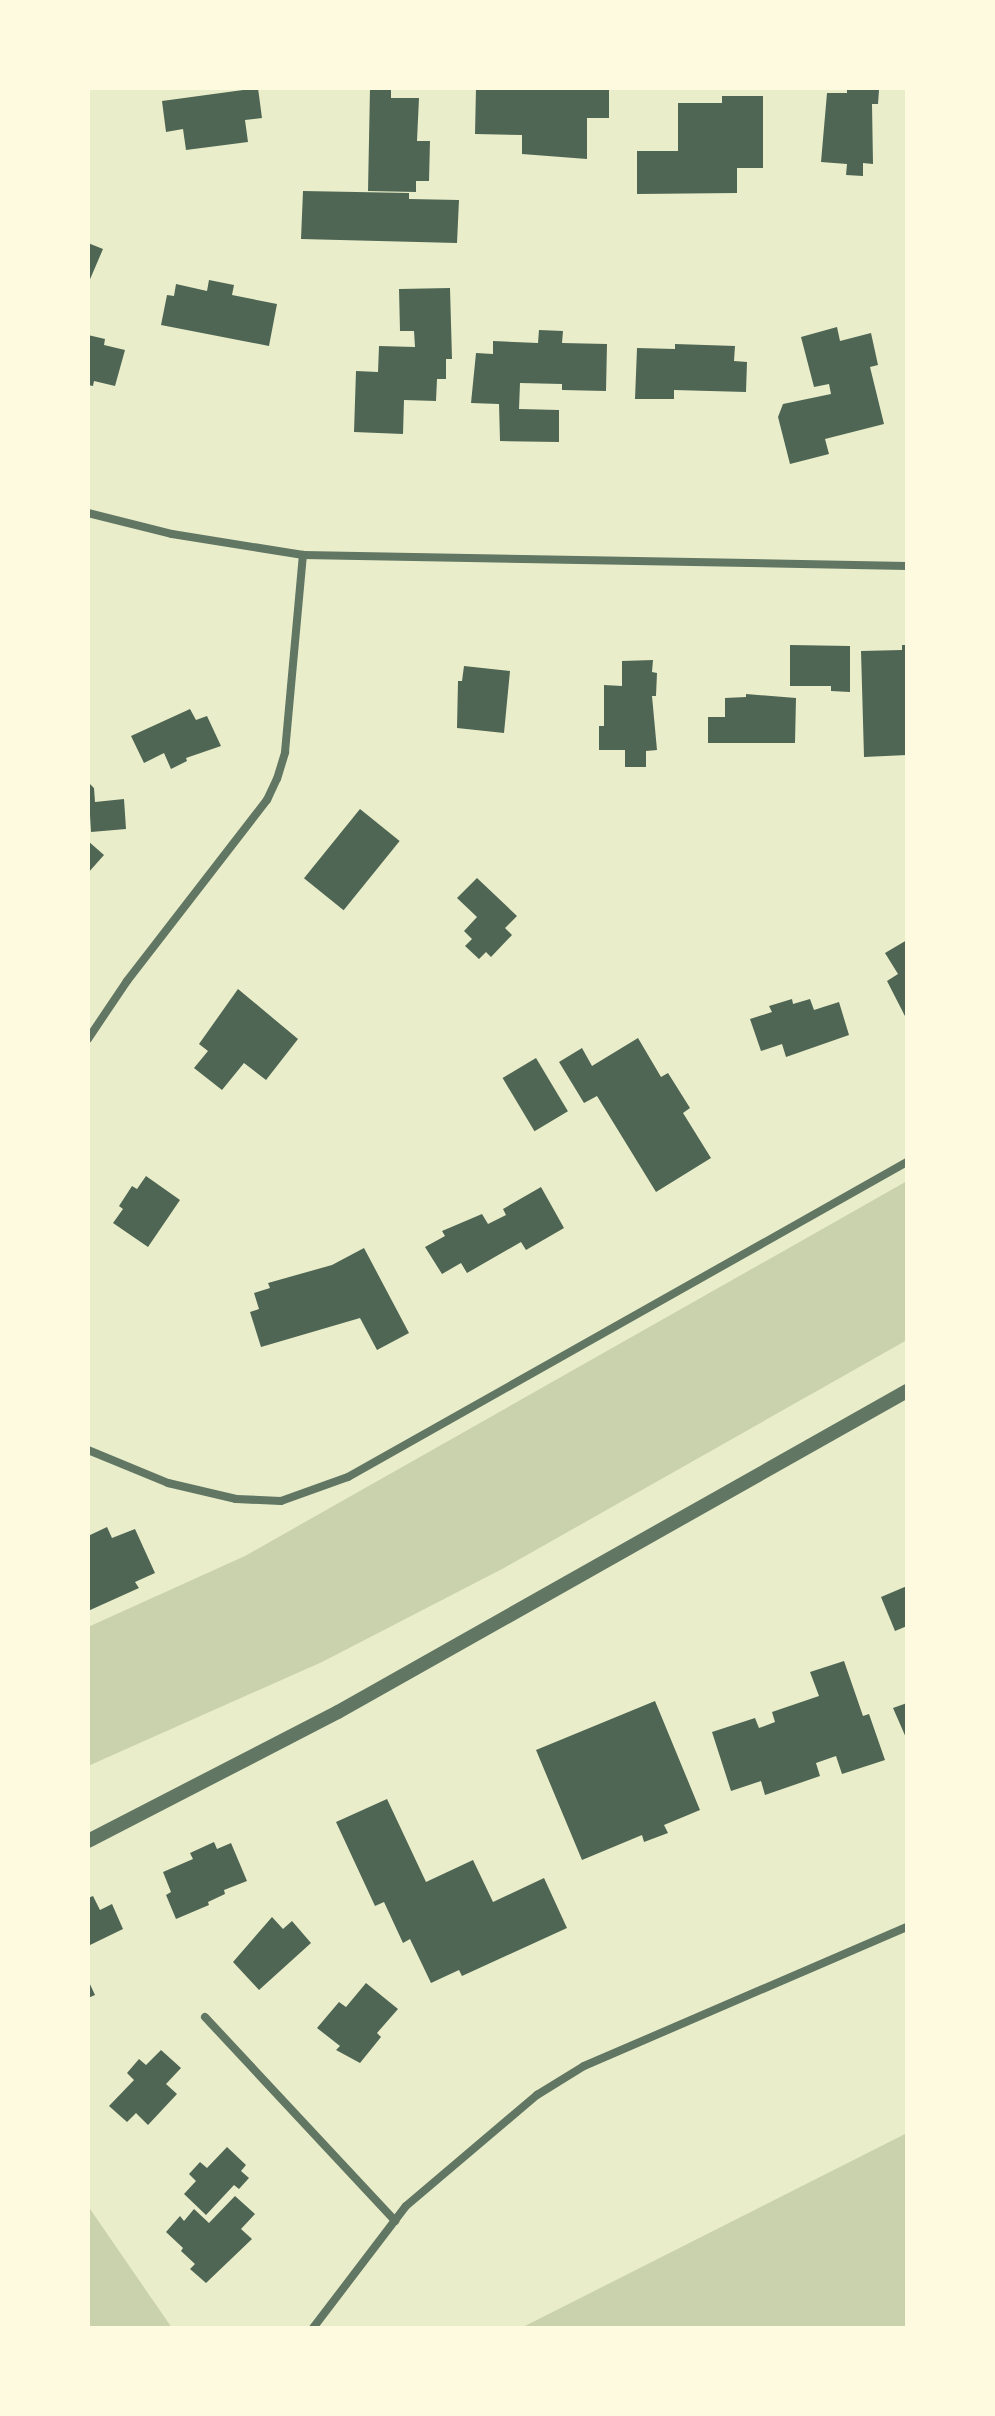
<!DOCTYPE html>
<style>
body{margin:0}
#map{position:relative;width:995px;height:2416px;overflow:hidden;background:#e9edc9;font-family:"Noto Sans",sans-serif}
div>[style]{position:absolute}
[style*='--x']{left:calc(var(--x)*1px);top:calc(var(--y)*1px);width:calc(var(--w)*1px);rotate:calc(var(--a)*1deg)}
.green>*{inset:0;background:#cad2ad}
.building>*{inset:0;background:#4f6655;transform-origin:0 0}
.minor>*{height:8px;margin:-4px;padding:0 4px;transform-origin:4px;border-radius:4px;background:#617663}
.tertiary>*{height:14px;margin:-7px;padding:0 7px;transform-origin:7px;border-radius:7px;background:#617663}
span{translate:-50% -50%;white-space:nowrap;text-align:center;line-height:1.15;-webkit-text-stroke:6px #fefae0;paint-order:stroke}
.frame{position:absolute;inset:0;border:90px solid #fefae0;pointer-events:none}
</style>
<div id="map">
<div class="green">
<i style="clip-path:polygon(907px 1181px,907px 1340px,504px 1568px,322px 1662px,88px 1766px,88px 1627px,245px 1556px)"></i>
<i style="clip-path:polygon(907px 2133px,907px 2328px,521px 2328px)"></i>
<i style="clip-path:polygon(88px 2206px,172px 2328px,88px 2328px)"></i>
</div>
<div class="building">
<i style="clip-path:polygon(258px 88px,262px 118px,245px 120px,248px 142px,186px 150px,183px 129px,166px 132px,162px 101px)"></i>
<i style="clip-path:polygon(370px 88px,391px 88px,391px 98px,419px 98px,417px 141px,430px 141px,429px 181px,416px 181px,416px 192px,368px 191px)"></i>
<i style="clip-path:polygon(476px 88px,609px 88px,609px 118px,587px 118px,587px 159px,522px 154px,522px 135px,475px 134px)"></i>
<i style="clip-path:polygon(847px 88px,879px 90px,878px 104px,872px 104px,873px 164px,863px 163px,863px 176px,846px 175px,847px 164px,821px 162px,827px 93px,847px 93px)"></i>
<i style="clip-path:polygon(722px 96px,763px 96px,763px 168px,737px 168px,737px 193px,637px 194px,637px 151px,678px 151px,678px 103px,722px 103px)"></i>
<i style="clip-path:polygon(303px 191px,409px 193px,409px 199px,459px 200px,457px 243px,301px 239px)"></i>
<i style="clip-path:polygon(88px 243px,103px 249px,88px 284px)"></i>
<i style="clip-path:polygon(209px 280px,234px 285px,232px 295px,277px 304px,269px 346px,161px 325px,167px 295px,174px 296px,176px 284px,207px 291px)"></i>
<i style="clip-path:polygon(450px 288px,452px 359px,446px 359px,446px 379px,437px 379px,436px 401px,404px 400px,403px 434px,354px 432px,356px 371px,378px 372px,379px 346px,415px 347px,414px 331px,400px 331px,399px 289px)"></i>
<i style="clip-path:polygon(837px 327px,840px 341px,871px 333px,878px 365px,870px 367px,884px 424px,825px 439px,829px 454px,790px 464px,778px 417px,783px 404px,831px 394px,829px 384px,814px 387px,801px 337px)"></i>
<i style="clip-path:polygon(539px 330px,563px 331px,562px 343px,607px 344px,606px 391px,562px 390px,562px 384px,520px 383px,519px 409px,559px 410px,559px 442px,500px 441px,499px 404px,471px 403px,476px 353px,493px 354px,493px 341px,538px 343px)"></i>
<i style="clip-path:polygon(88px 335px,105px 339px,104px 345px,125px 350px,115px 386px,94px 381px,93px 386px,88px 385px)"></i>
<i style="clip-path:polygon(675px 344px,735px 346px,734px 361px,747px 362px,746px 392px,674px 390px,674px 399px,635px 399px,637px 348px,675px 349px)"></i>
<i style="clip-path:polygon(790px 645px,850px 646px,850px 692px,831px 691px,831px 686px,790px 686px)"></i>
<i style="clip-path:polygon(902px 645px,907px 645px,907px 755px,864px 757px,861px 651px,902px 650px)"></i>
<i style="clip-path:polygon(653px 660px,652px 672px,657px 673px,656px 696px,652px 696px,657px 750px,646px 751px,646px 767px,625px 767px,625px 750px,599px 750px,599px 726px,604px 726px,604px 685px,622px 686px,622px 661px)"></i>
<i style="clip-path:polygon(464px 666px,510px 671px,504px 733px,457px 728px,458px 681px,462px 681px)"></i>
<i style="clip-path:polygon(746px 694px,796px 698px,795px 743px,708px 743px,708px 717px,725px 717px,725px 698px,746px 697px)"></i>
<i style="clip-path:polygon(190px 709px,196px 720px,207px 716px,221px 746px,186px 758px,187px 761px,171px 769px,164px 753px,144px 763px,131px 736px)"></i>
<i style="clip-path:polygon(88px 782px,94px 788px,95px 802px,124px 799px,126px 829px,91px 832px)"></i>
<i style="left:360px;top:809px;width:51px;height:89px;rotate:39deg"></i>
<i style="clip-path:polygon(88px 841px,104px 855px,88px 873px)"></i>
<i style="clip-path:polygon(477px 878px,517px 916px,505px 928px,512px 935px,491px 957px,486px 952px,479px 959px,465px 946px,472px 939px,464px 931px,477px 917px,457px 898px)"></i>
<i style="clip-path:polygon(907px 940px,907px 1020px,887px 981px,898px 974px,885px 953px)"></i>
<i style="clip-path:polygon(238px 989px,298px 1039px,266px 1080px,244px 1063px,222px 1090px,194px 1068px,208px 1051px,199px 1044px)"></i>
<i style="clip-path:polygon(792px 999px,793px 1004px,810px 999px,814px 1010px,839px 1002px,849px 1035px,786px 1057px,782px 1044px,761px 1051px,750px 1019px,772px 1012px,769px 1006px)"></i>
<i style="clip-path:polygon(638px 1038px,661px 1077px,668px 1073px,690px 1108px,683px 1113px,711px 1158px,656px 1192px,597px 1096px,584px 1103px,559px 1062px,582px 1048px,592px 1066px)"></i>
<i style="left:536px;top:1058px;width:62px;height:39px;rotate:59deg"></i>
<i style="clip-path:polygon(146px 1176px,180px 1200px,148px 1247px,113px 1223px,123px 1209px,119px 1206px,132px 1186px,137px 1189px)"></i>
<i style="clip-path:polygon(541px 1187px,564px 1228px,526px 1250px,521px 1242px,467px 1273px,461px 1263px,442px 1274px,425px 1247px,445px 1236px,442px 1231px,482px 1214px,488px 1224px,506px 1215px,503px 1209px)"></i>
<i style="clip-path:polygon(364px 1248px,409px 1333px,377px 1350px,360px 1318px,261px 1347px,250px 1312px,259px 1309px,254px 1293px,270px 1288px,268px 1283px,332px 1265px)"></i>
<i style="clip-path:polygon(107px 1527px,112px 1538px,135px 1529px,155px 1573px,135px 1582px,139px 1588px,88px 1611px,88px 1536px)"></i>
<i style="clip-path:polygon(907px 1586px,907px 1626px,895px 1631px,881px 1597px)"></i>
<i style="clip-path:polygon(844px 1661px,863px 1716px,869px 1714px,885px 1760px,842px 1774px,836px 1756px,816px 1763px,820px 1776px,765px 1795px,761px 1781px,731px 1791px,712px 1732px,755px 1718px,759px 1728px,775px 1722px,772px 1712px,819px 1696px,810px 1672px)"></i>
<i style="clip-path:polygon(655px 1701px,700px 1810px,664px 1825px,668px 1833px,644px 1842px,642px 1835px,582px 1860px,536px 1750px)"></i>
<i style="clip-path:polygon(907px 1703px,907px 1740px,893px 1708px)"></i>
<i style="clip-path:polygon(387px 1799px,426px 1882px,473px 1860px,493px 1902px,544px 1878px,567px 1928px,462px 1976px,459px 1970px,431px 1983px,410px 1939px,403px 1943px,384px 1902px,375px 1906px,336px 1822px)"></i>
<i style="clip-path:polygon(214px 1842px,217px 1849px,231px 1843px,247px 1881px,224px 1890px,225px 1894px,208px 1902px,209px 1905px,176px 1919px,166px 1895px,171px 1892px,163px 1872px,193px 1859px,190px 1853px)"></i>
<i style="clip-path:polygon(93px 1896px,100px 1910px,112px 1904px,123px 1929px,88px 1946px,88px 1898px)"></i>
<i style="clip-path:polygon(272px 1917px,283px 1929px,292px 1921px,311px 1943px,259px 1990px,233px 1962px)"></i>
<i style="clip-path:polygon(88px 1980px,95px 1995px,88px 1998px)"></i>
<i style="clip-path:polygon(366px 1983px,398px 2009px,377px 2033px,381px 2037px,360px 2063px,336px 2050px,340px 2046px,317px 2028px,339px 2002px,346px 2007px)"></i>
<i style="clip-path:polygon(161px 2050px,181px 2068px,166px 2084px,177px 2094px,148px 2125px,136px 2113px,127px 2122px,109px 2106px,134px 2080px,127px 2073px,139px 2059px,146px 2065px)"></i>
<i style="clip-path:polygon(227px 2147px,246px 2165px,241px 2171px,249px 2178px,239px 2189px,234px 2185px,206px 2215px,184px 2194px,196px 2181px,189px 2174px,200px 2162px,207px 2168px)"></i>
<i style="clip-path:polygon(235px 2196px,255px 2214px,241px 2229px,252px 2239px,206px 2283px,190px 2269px,195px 2264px,181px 2251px,183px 2248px,166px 2232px,180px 2216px,184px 2221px,194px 2209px,209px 2223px)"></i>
</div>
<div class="minor">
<i style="--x:88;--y:513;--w:87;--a:14"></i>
<i style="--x:172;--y:534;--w:133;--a:9.1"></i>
<i style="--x:303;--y:555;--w:604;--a:1.04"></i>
<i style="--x:88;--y:1039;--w:70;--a:-56.1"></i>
<i style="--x:127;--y:981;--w:229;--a:-52.3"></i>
<i style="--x:267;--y:800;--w:23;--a:-65"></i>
<i style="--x:277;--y:779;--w:28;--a:-73"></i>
<i style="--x:285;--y:752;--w:198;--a:-84.8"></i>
<i style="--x:88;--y:1450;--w:87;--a:22.4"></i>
<i style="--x:168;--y:1483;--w:70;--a:13.2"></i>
<i style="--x:236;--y:1499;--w:45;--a:2.5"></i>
<i style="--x:281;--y:1501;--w:71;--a:-19.7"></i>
<i style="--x:348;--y:1477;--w:642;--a:-29.4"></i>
<i style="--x:205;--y:2017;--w:279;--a:47"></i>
<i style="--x:313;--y:2328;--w:153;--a:-52.7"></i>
<i style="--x:406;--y:2206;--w:172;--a:-40.3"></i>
<i style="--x:537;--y:2095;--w:55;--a:-31.7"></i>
<i style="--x:584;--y:2066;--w:352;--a:-23.3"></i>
</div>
<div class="tertiary">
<i style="--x:88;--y:1841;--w:281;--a:-27.3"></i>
<i style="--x:338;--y:1712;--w:653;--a:-29.43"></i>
</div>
<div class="frame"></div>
</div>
